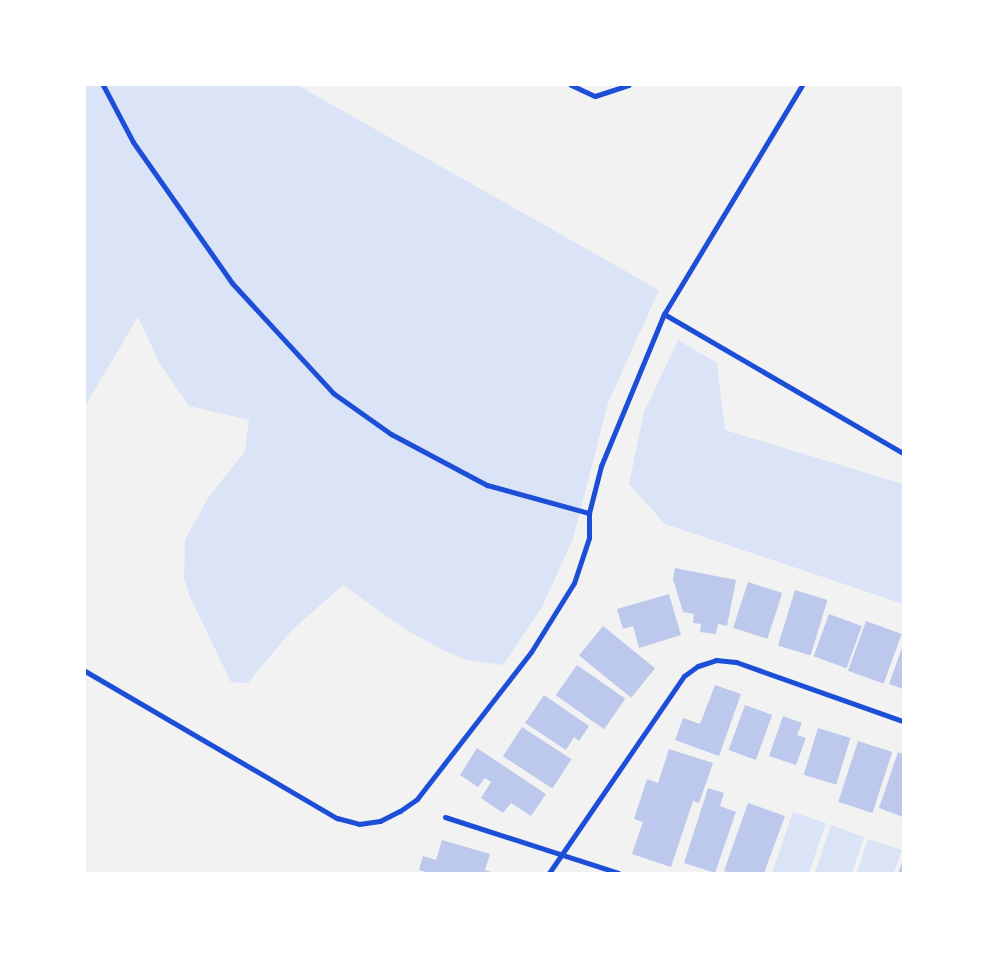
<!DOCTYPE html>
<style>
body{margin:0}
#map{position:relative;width:988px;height:958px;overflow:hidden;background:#f2f2f2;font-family:"Noto Sans",sans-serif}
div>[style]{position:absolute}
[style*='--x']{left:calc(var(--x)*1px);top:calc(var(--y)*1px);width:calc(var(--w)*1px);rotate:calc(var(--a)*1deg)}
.green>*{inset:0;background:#dbe4f7}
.building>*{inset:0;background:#bdc9ec;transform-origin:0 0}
.minor>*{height:5px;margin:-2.5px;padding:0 2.5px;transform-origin:2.5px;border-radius:2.5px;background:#1d4ed8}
span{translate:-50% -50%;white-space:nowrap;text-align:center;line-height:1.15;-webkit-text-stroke:5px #fff;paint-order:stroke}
.frame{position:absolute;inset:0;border:86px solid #fff;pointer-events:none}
</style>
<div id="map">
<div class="green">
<i style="clip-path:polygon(85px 85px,297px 85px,659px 290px,608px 403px,573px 539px,542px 607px,503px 665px,466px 660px,445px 651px,406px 630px,343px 585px,292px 630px,248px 683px,231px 682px,189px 595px,184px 578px,185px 540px,208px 498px,245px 451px,249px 420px,189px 406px,160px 364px,138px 317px,85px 406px)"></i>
<i style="clip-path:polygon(678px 340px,717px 363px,725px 430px,903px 484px,903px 604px,665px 524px,629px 484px,644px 412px)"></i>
<i style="clip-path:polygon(793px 812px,826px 823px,809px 873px,772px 873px)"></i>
<i style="clip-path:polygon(831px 825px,864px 837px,852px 873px,815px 873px)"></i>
<i style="clip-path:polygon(868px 839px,902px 850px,894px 873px,857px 873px)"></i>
</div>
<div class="building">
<i style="clip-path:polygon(675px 568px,736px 580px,727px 626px,718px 624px,716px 634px,700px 632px,701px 624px,693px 623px,694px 614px,683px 612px,673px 579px)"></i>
<i style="left:748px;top:582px;width:36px;height:48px;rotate:18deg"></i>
<i style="left:795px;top:590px;width:34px;height:58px;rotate:17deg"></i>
<i style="clip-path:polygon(669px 594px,681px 635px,639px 648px,633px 626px,623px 629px,617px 609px)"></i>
<i style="left:829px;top:614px;width:35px;height:45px;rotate:20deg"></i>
<i style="left:866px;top:621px;width:38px;height:53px;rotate:20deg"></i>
<i style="left:603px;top:626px;width:67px;height:38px;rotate:39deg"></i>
<i style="clip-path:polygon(903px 645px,903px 689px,889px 684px)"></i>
<i style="left:577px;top:665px;width:59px;height:37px;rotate:35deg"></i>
<i style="clip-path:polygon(715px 685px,741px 694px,719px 756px,675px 740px,683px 718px,700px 724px)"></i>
<i style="clip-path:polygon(544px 695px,589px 726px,579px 741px,574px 737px,566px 750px,525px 723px)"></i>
<i style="left:745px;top:705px;width:29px;height:48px;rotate:20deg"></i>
<i style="clip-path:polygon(783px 716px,802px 723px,797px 735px,806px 738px,796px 765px,769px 756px)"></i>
<i style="left:522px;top:727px;width:59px;height:35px;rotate:33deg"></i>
<i style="left:818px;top:728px;width:34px;height:49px;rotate:17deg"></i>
<i style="left:858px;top:741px;width:36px;height:64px;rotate:18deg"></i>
<i style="clip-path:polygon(477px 748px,546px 794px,531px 816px,511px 803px,503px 813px,481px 798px,491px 782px,485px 778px,478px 787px,460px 775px)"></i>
<i style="clip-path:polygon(669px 749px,713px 763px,699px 803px,693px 801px,671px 867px,632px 854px,643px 822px,634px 819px,647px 779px,658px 783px)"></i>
<i style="clip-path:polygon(898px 752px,903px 754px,903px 817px,879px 808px)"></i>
<i style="clip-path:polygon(708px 788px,724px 793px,720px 806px,736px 812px,715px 873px,684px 863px)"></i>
<i style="clip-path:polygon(748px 803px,785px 816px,764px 873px,731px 873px,724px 871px)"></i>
<i style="clip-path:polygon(442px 840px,490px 854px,485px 870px,494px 873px,430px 873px,419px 870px,423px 856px,436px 860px)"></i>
<i style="clip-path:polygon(903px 860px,903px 873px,898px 873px)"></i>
</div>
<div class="minor">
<i style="--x:103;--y:85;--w:64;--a:62.2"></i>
<i style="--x:133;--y:142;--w:172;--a:54.9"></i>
<i style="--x:232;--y:283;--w:149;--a:47.4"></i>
<i style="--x:333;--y:393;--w:71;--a:35.3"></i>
<i style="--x:391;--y:434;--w:109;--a:28"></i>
<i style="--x:487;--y:485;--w:106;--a:15.4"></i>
<i style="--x:571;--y:85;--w:26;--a:25"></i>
<i style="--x:595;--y:96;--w:35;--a:-18"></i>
<i style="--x:664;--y:314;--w:276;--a:30.2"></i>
<i style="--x:85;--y:671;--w:292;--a:30.3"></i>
<i style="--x:337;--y:818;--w:23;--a:15"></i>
<i style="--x:359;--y:824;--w:21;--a:-8"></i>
<i style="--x:380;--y:821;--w:22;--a:-27"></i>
<i style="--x:400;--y:811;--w:21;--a:-35"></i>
<i style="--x:417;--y:799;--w:186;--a:-52.2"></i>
<i style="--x:531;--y:652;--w:81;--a:-58.1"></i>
<i style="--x:574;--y:583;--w:47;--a:-71.6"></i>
<i style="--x:589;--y:538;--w:25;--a:-90"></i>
<i style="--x:589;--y:513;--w:49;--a:-75.7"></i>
<i style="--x:601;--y:466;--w:165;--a:-67.5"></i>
<i style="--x:664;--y:314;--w:267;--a:-58.9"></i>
<i style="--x:445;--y:817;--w:182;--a:17.9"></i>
<i style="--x:549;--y:873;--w:239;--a:-55.6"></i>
<i style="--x:684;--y:676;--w:17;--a:-36"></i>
<i style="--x:698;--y:666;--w:19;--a:-18"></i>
<i style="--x:716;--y:660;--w:20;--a:6"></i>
<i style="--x:736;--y:662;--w:177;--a:19.5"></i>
</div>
<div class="frame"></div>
</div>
